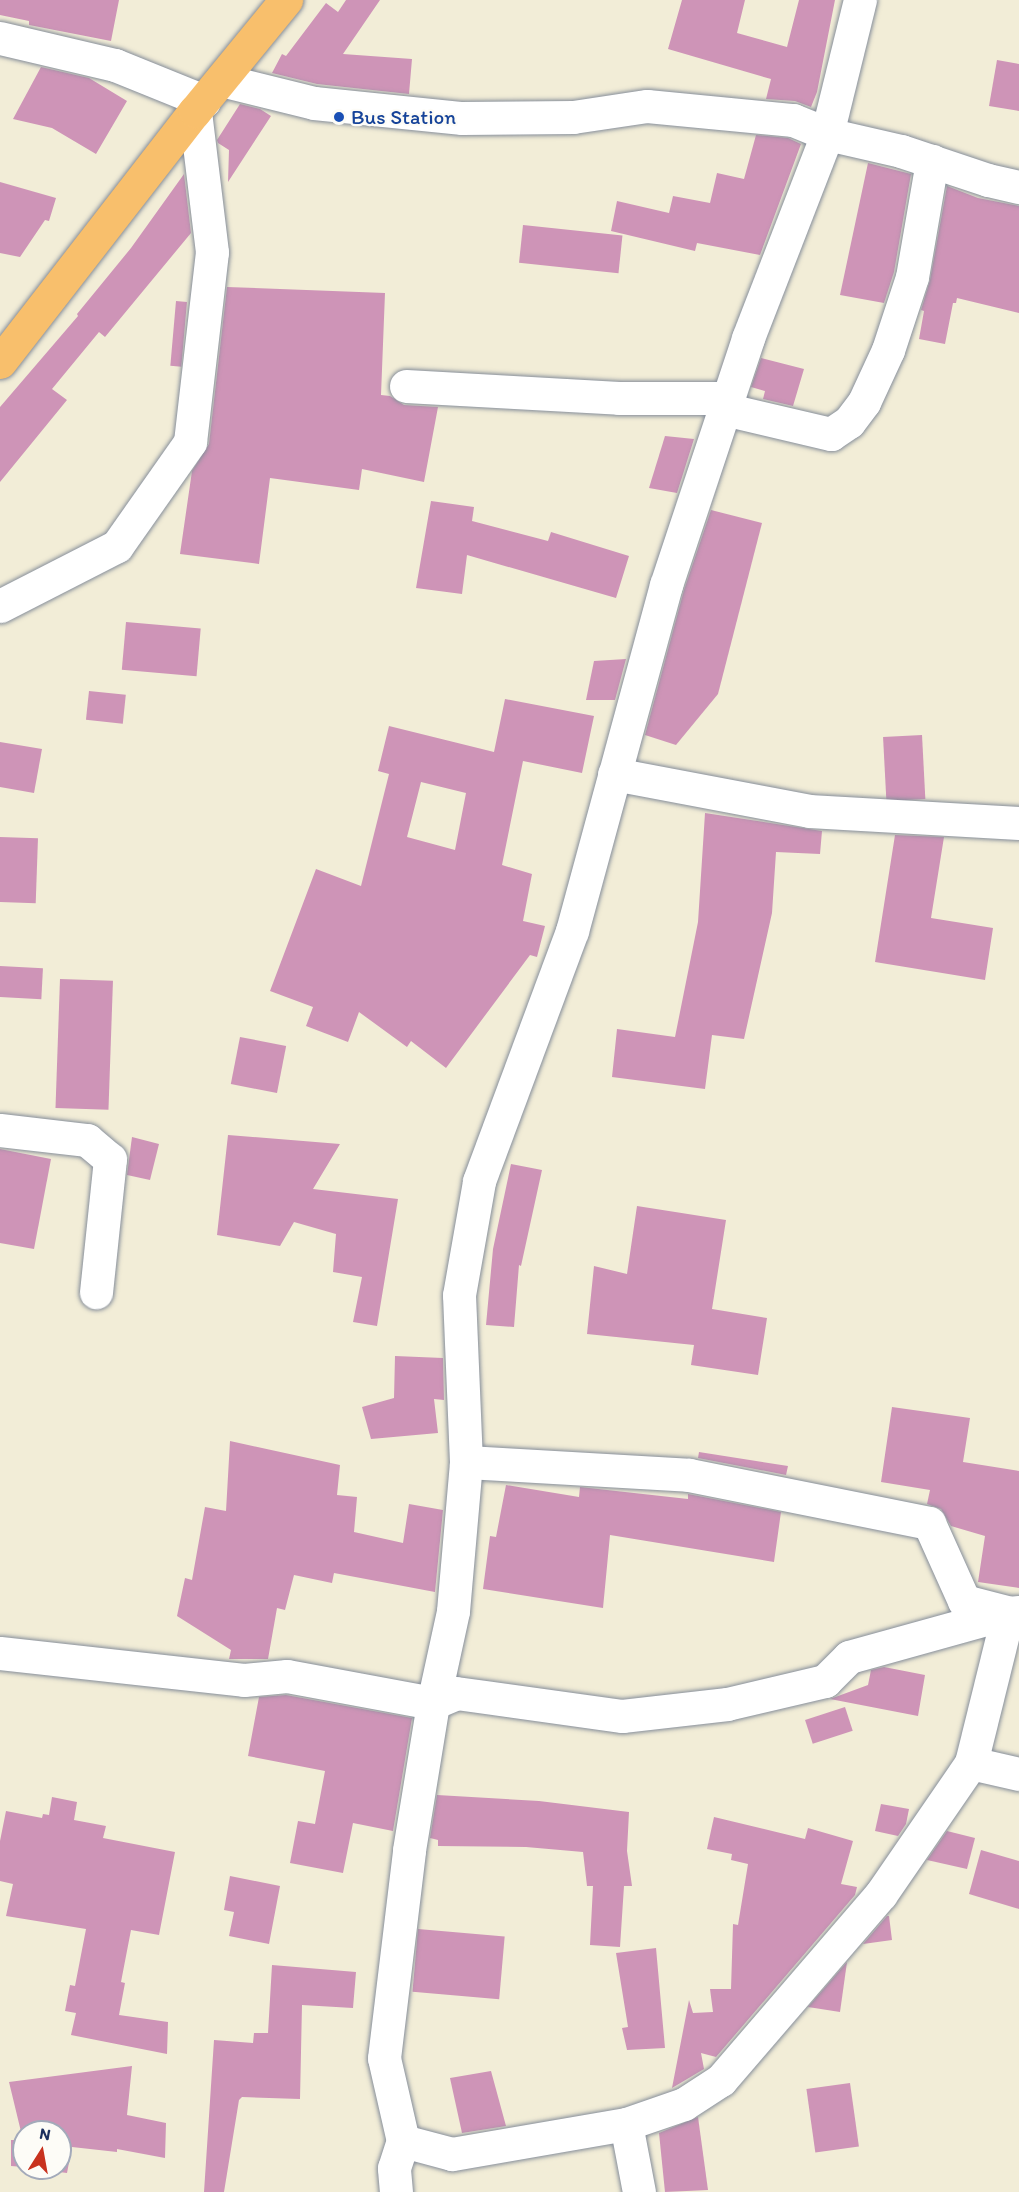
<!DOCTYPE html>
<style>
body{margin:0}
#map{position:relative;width:1019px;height:2192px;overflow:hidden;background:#f2edd7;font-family:Itim,sans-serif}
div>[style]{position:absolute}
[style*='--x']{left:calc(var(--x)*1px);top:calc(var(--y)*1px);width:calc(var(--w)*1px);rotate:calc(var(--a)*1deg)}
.building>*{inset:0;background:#ce94b7;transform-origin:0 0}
.roads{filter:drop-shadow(0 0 2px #868e9a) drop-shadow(0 0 2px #868e9a)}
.minor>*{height:33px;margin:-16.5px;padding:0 16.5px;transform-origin:16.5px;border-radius:16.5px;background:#fff}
.highway>*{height:33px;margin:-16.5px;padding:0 16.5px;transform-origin:16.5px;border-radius:16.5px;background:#f8bf6c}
.dots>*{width:16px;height:16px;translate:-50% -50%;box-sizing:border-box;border:3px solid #fdfcf7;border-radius:50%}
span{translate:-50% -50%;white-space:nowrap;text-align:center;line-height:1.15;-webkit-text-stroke:4.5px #fdfcf7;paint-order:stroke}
.transit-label{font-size:21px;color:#164399}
.left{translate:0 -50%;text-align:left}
.north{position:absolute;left:12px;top:2120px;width:60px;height:60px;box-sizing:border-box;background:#fdfcf7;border:2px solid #a3aaba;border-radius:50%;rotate:11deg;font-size:16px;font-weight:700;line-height:24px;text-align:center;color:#1b2f5e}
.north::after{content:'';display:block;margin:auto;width:21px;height:27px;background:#c8321e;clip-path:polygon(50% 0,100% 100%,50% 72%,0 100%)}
</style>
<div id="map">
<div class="building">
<i style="clip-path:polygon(0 0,119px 0,111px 41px,29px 25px,29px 21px,0 15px)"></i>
<i style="clip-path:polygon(346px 0,380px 0,343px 54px,412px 59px,409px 94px,317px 84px,272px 73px,282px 54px,286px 56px,326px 3px,338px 12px)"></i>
<i style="clip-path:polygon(682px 0,745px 0,737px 33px,787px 47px,799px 0,835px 0,817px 92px,811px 107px,795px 101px,766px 99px,771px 79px,668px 49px)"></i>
<i style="clip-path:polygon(997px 60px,1019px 64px,1019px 111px,989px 106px)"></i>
<i style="clip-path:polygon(41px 67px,89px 78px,127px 101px,96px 154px,52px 128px,13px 119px)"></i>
<i style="clip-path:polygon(240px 104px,260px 109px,271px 116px,228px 182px,229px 150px,218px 143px,217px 140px)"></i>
<i style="clip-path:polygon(756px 135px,788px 138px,801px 144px,760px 255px,697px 243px,695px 251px,611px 231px,617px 201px,669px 213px,673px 196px,710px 203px,717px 173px,744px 179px)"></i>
<i style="clip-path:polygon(868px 163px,911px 174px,894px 272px,884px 303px,840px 295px)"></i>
<i style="clip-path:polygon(184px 174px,191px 233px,105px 337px,99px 332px,52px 389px,67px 400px,0 482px,0 407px,78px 316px,77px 314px,131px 248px)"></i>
<i style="clip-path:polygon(0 182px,56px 198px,49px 221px,45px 220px,20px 257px,0 253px)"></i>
<i style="clip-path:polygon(947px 186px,978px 198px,1019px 206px,1019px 313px,957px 298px,956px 303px,953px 303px,945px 344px,919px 339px,924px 311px,921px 310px,930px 280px)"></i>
<i style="left:523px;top:225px;width:100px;height:38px;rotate:6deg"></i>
<i style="clip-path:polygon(227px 287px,385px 293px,381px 395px,390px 396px,404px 405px,438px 407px,424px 482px,362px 469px,359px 490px,270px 478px,259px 564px,180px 554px,192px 471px,209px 444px)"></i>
<i style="left:176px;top:301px;width:11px;height:65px;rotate:5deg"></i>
<i style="clip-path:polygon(761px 358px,804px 369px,793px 406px,763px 399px,765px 391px,751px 387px)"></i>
<i style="clip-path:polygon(665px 436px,694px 439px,677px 493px,649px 488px)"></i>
<i style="clip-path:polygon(431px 501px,474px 507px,472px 521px,548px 541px,551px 532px,629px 556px,616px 598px,467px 555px,462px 594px,416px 588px)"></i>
<i style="clip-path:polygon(711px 510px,762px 523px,718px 694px,676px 745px,645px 735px,684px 590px)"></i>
<i style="left:126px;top:622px;width:75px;height:48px;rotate:5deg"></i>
<i style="clip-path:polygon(626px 659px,615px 700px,586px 700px,594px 661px)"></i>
<i style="left:89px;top:691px;width:37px;height:29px;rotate:6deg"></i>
<i style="clip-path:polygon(evenodd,505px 699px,594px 716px,582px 773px,523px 761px,502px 865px,532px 874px,523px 921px,545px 926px,537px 957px,530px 955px,446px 1068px,411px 1041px,407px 1047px,359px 1012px,348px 1042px,306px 1026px,313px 1007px,270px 991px,316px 869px,361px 886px,389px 774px,378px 771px,389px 726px,494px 752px,505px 699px,421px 782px,466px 793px,455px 850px,407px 837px,421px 782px)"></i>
<i style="left:922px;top:735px;width:64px;height:39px;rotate:87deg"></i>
<i style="clip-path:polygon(0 742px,42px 749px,34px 793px,0 787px)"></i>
<i style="clip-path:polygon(705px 813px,822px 831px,820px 854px,776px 852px,772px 913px,744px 1039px,712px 1035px,705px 1089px,612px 1077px,617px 1029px,675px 1037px,698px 922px)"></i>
<i style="clip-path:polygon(895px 835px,944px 837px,931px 918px,993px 928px,985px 980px,875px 962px)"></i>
<i style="left:0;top:837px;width:38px;height:65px;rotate:2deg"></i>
<i style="left:0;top:966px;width:43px;height:31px;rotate:3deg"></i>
<i style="left:60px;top:979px;width:53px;height:129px;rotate:2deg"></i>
<i style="left:240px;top:1037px;width:47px;height:48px;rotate:11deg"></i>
<i style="clip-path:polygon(228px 1135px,340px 1144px,313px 1189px,398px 1199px,377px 1326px,353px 1322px,362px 1277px,333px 1272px,336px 1234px,294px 1222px,280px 1246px,217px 1235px)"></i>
<i style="clip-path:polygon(132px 1137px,159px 1144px,150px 1180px,127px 1175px)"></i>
<i style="clip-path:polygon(0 1149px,51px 1159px,34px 1249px,0 1243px)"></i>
<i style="clip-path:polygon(511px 1164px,542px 1170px,521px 1266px,519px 1265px,514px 1327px,486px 1325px,493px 1249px)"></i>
<i style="clip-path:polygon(637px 1206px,726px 1220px,712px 1309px,767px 1318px,758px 1375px,691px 1365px,694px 1345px,587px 1334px,594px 1266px,627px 1274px)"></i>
<i style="clip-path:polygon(395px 1356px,443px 1358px,444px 1400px,434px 1399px,438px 1433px,371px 1439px,362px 1407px,394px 1398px)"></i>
<i style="clip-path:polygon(892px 1407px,970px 1418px,963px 1462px,1019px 1471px,1019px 1588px,978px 1582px,985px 1536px,951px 1526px,941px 1509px,927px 1504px,930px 1490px,881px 1482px)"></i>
<i style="clip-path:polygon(230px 1441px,340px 1465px,337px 1495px,357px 1497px,354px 1532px,403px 1543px,409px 1504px,443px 1510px,435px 1592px,334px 1573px,332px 1583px,294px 1575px,285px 1610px,277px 1608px,268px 1659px,229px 1659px,231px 1650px,177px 1616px,185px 1578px,192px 1580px,205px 1507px,226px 1511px)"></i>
<i style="clip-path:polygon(699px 1452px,788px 1466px,786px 1475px,698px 1458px)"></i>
<i style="clip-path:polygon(506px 1485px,579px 1497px,580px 1487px,688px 1499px,688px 1494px,781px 1512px,774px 1562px,610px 1535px,603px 1608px,483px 1589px,490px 1536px,496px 1537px)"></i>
<i style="clip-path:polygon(884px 1667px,925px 1675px,918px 1716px,830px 1699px,868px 1685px,871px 1670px)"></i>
<i style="clip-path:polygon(286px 1695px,412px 1718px,393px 1831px,353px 1823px,343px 1873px,290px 1863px,298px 1821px,315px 1824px,325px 1771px,248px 1756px,259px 1697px)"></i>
<i style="left:845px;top:1707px;width:25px;height:42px;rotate:72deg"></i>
<i style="clip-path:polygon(437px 1795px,539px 1801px,629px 1812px,627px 1851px,632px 1886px,624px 1886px,620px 1947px,590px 1945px,593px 1886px,587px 1886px,583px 1852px,526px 1847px,438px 1846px,438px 1840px,430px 1838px)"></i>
<i style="clip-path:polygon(52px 1797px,77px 1802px,74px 1820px,106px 1826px,103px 1838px,175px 1852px,159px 1935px,131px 1930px,121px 1982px,125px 1983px,119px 2015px,168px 2022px,167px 2054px,71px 2035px,76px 2013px,65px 2011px,70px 1985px,75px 1986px,86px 1929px,6px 1916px,13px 1884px,0 1881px,0 1841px,6px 1811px,42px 1818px,43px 1814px,49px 1815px)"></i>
<i style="clip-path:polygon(881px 1804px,909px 1809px,906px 1824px,898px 1836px,875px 1831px)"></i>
<i style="clip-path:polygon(714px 1817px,805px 1839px,808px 1828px,853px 1841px,841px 1884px,857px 1887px,855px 1895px,716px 2057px,701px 2053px,704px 2069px,672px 2088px,689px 2000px,693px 2013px,713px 2012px,710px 1989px,731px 1989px,733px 1924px,738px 1925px,748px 1864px,731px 1860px,732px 1854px,707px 1849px)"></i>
<i style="clip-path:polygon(947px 1831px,975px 1838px,967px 1869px,927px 1860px)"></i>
<i style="clip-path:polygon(981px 1850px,1019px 1861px,1019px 1909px,969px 1894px)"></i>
<i style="clip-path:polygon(230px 1876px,280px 1886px,269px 1944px,229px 1936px,234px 1912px,224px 1910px)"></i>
<i style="clip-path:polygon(887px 1916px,889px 1916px,892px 1940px,863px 1944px)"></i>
<i style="left:418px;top:1929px;width:87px;height:63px;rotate:5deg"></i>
<i style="clip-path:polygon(656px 1948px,665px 2048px,627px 2050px,622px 2028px,628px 2027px,616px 1953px)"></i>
<i style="clip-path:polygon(847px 1962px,840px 2012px,808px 2007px)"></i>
<i style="clip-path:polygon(272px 1965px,356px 1972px,353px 2008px,302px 2005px,300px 2099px,242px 2097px,239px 2100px,224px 2192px,204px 2192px,214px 2040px,253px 2043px,254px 2033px,268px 2033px)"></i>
<i style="clip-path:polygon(132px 2066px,127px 2115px,166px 2123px,165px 2158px,117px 2149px,117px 2152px,72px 2147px,67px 2173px,28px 2168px,60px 2168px,60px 2132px,24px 2132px,24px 2167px,11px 2166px,11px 2140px,23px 2140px,9px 2082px)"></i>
<i style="clip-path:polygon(491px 2071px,506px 2126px,462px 2133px,450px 2078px)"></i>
<i style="left:850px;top:2083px;width:64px;height:44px;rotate:82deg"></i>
<i style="clip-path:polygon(698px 2117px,708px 2190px,665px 2192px,659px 2133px)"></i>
</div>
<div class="roads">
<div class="minor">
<i style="--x:0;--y:38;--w:118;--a:13.2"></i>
<i style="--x:115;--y:65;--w:96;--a:22"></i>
<i style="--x:221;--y:80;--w:96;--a:13.9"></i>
<i style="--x:314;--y:103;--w:149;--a:5.8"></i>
<i style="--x:462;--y:118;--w:111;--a:-0.5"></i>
<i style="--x:573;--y:117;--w:75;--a:-8.5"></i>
<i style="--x:647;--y:106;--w:147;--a:5.5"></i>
<i style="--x:793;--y:120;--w:37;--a:22"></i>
<i style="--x:827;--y:134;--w:76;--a:12.9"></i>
<i style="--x:901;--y:151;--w:92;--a:18.4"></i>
<i style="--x:988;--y:180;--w:32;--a:13"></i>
<i style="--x:406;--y:386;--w:213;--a:3.2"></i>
<i style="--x:619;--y:398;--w:109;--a:0"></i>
<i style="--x:724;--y:409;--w:110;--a:13.2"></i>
<i style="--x:831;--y:434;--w:22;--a:-34"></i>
<i style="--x:849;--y:422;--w:25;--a:-53"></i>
<i style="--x:864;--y:402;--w:57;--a:-65.2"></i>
<i style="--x:888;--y:350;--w:77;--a:-71.8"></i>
<i style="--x:912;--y:277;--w:118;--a:-80.2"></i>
<i style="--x:0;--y:606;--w:131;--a:-27.1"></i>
<i style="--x:117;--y:546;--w:127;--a:-54.9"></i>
<i style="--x:190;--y:442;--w:191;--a:-83.4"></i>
<i style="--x:212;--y:252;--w:142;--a:-96.9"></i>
<i style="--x:614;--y:774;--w:198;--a:10.7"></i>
<i style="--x:809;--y:811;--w:210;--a:3.3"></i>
<i style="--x:0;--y:1130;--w:88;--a:6.6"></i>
<i style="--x:87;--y:1140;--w:30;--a:40"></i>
<i style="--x:110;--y:1159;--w:134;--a:96"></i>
<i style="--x:466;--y:1462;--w:223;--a:3.3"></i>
<i style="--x:689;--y:1475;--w:245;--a:11.3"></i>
<i style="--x:929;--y:1523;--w:85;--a:65.8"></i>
<i style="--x:964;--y:1601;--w:44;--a:14.3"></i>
<i style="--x:0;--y:1653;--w:245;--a:6.3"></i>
<i style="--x:244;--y:1680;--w:43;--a:-5.3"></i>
<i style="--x:287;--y:1676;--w:148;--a:10.5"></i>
<i style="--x:433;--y:1703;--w:25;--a:-23"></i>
<i style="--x:456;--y:1693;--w:168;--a:7.9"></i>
<i style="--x:622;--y:1716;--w:106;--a:-6.5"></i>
<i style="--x:727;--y:1704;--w:101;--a:-13.2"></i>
<i style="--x:825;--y:1681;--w:34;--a:-45"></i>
<i style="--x:849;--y:1657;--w:165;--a:-15.5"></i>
<i style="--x:1008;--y:1613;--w:11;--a:-5"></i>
<i style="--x:971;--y:1763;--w:49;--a:12.9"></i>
<i style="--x:626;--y:2124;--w:61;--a:-19"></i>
<i style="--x:684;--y:2104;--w:44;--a:-33"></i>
<i style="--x:721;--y:2080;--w:245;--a:-49.3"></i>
<i style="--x:881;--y:1894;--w:159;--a:-55.5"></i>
<i style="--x:971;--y:1763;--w:154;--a:-76.1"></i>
<i style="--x:396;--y:2192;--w:24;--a:-95"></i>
<i style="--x:394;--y:2168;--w:28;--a:-72"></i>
<i style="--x:639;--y:2192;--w:69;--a:-100.8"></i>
<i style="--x:626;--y:2124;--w:177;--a:170.2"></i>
<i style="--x:452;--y:2154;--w:51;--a:-165.1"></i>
<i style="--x:403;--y:2141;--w:85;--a:-102.9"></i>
<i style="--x:384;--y:2058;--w:209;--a:-83.1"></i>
<i style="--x:409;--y:1850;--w:149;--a:-80.7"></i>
<i style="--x:433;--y:1703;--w:94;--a:-77.7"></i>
<i style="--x:453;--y:1611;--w:150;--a:-85"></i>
<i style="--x:466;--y:1462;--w:167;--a:-92.4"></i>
<i style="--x:459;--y:1295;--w:116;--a:-80"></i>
<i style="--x:479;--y:1181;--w:267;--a:-69.6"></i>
<i style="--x:572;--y:931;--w:359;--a:-74.8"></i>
<i style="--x:666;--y:585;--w:260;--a:-71.6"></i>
<i style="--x:748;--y:338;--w:219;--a:-68.8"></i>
<i style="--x:827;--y:134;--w:138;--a:-76.2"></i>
</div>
<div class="highway">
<i style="--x:0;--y:362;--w:318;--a:-52.2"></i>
<i style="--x:195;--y:111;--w:144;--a:-50.7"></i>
</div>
</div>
<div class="dots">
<i style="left:339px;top:117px;background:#1a4fb4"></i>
</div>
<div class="transit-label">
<span class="left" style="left:351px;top:117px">Bus Station</span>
</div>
<div class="north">N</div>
</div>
